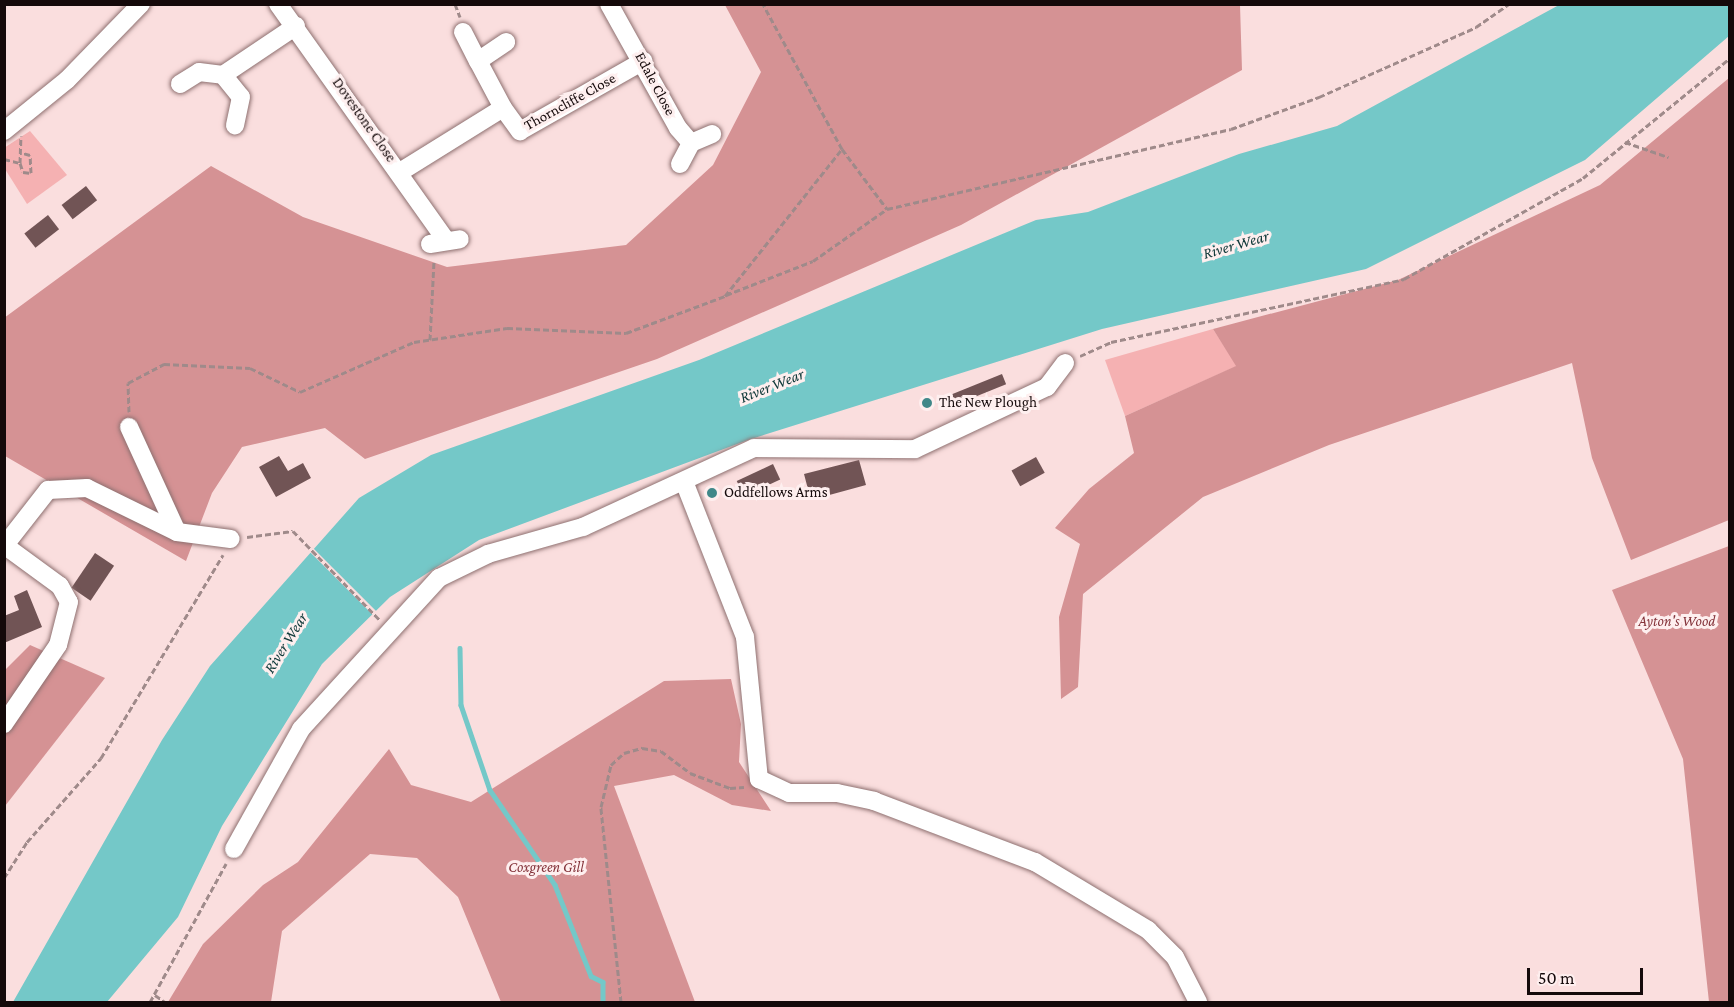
<!DOCTYPE html>
<style>
body{margin:0}
#map{position:relative;width:1734px;height:1007px;overflow:hidden;background:#fadede;font-family:"Crimson Pro",serif}
div>[style]{position:absolute}
[style*='--x']{left:calc(var(--x)*1px);top:calc(var(--y)*1px);width:calc(var(--w)*1px);rotate:calc(var(--a)*1deg)}
.green>*{inset:0;background:#f5b1b2}
.forest>*{inset:0;background:#d59294}
.water>*{inset:0;background:#74c8c8}
.pier>*{inset:0;background:#fadede;transform-origin:0 0}
.stream>*{height:4.5px;margin:-2.25px;padding:0 2.25px;transform-origin:2.25px;border-radius:2.25px;background:#74c8c8}
.building>*{inset:0;background:#715455;transform-origin:0 0}
.path>*{height:3px;margin-top:-1.5px;transform-origin:0;background:repeating-linear-gradient(90deg,#9f8a8a 0 6px,transparent 0 9px)}
.roads{filter:drop-shadow(0 0 2px #8e7070) drop-shadow(0 0 2px #8e7070)}
.minor>*{height:18px;margin:-9px;padding:0 9px;transform-origin:9px;border-radius:9px;background:#fff}
.dots>*{width:16px;height:16px;translate:-50% -50%;box-sizing:border-box;border:3px solid #feefef;border-radius:50%}
span{translate:-50% -50%;white-space:nowrap;text-align:center;line-height:1.15;-webkit-text-stroke:6px #feefef;paint-order:stroke}
.street-label{font-size:15px;color:#14090a}
.poi-label{font-size:15px;color:#14090a}
.left{translate:0 -50%;text-align:left}
.park-label{font-size:15px;color:#85343b;font-style:italic}
.water-label{font-size:16px;color:#103939;font-style:italic}
.frame{position:absolute;inset:0;border:6px solid #14090a;pointer-events:none}
.scale{position:absolute;left:1527px;top:968px;width:116px;height:27px;box-sizing:border-box;border:3px solid #14090a;border-top:0;padding-left:8px;font-size:18px;line-height:21px;white-space:nowrap;color:#14090a;-webkit-text-stroke:4px #feefef;paint-order:stroke}
</style>
<div id="map">
<div class="green">
<i style="clip-path:polygon(30px 131px,67px 175px,27px 204px,5px 169px,4px 148px)"></i>
<i style="clip-path:polygon(1213px 329px,1237px 366px,1125px 416px,1105px 360px)"></i>
</div>
<div class="forest">
<i style="clip-path:polygon(725px 5px,1240px 5px,1242px 70px,961px 225px,657px 359px,365px 459px,325px 428px,242px 447px,212px 493px,186px 561px,5px 456px,4px 318px,211px 166px,303px 217px,447px 267px,626px 245px,713px 165px,761px 72px)"></i>
<i style="clip-path:polygon(1729px 78px,1729px 520px,1631px 560px,1592px 458px,1572px 363px,1329px 445px,1203px 497px,1083px 594px,1078px 687px,1061px 699px,1059px 617px,1080px 544px,1055px 528px,1089px 489px,1134px 453px,1125px 416px,1236px 366px,1213px 329px,1398px 280px,1600px 185px)"></i>
<i style="clip-path:polygon(1729px 546px,1730px 1002px,1709px 1002px,1683px 759px,1612px 590px)"></i>
<i style="clip-path:polygon(30px 645px,105px 678px,5px 806px,5px 670px)"></i>
<i style="clip-path:polygon(731px 679px,741px 724px,739px 762px,771px 811px,732px 805px,674px 775px,614px 786px,695px 1002px,501px 1002px,458px 897px,417px 858px,370px 854px,282px 931px,271px 1002px,168px 1002px,203px 944px,263px 885px,298px 862px,389px 749px,411px 785px,471px 802px,664px 681px)"></i>
</div>
<div class="water">
<i style="clip-path:polygon(1559px 5px,1729px 5px,1729px 36px,1585px 160px,1366px 269px,1102px 329px,748px 440px,479px 540px,390px 597px,322px 664px,222px 826px,178px 917px,107px 1002px,13px 1002px,162px 740px,210px 666px,359px 498px,431px 455px,699px 360px,1036px 220px,1088px 212px,1239px 154px,1337px 126px)"></i>
</div>
<div class="pier">
<i style="left:310px;top:545px;width:97px;height:5px;rotate:45deg"></i>
</div>
<div class="stream">
<i style="--x:460;--y:648;--w:57;--a:89"></i>
<i style="--x:461;--y:705;--w:90;--a:71.2"></i>
<i style="--x:490;--y:790;--w:115;--a:55.6"></i>
<i style="--x:555;--y:885;--w:98;--a:68.4"></i>
<i style="--x:591;--y:976;--w:13;--a:27"></i>
<i style="--x:603;--y:982;--w:20;--a:90"></i>
</div>
<div class="building">
<i style="left:86px;top:186px;width:18px;height:31px;rotate:52deg"></i>
<i style="left:48px;top:215px;width:18px;height:30px;rotate:52deg"></i>
<i style="left:1002px;top:374px;width:11px;height:54px;rotate:68deg"></i>
<i style="clip-path:polygon(279px 456px,288px 471px,303px 463px,311px 478px,276px 497px,259px 467px)"></i>
<i style="left:1036px;top:457px;width:18px;height:28px;rotate:61deg"></i>
<i style="clip-path:polygon(859px 460px,866px 485px,822px 497px,820px 490px,809px 493px,804px 474px)"></i>
<i style="left:773px;top:464px;width:17px;height:40px;rotate:65deg"></i>
<i style="left:95px;top:553px;width:23px;height:42px;rotate:34deg"></i>
<i style="clip-path:polygon(27px 590px,42px 627px,4px 643px,4px 616px,19px 610px,14px 596px)"></i>
</div>
<div class="path">
<i style="--x:455;--y:4;--w:14;--a:69"></i>
<i style="--x:1625;--y:142;--w:46;--a:19.2"></i>
<i style="--x:842;--y:149;--w:75;--a:53.1"></i>
<i style="--x:4;--y:159;--w:16;--a:14"></i>
<i style="--x:20;--y:163;--w:27;--a:-88"></i>
<i style="--x:20;--y:163;--w:9;--a:72"></i>
<i style="--x:23;--y:172;--w:8;--a:7"></i>
<i style="--x:31;--y:173;--w:18;--a:-93"></i>
<i style="--x:30;--y:155;--w:7;--a:-164"></i>
<i style="--x:726;--y:295;--w:93;--a:-21.3"></i>
<i style="--x:813;--y:261;--w:90;--a:-35.1"></i>
<i style="--x:887;--y:209;--w:353;--a:-13.1"></i>
<i style="--x:1231;--y:129;--w:94;--a:-20"></i>
<i style="--x:1319;--y:97;--w:172;--a:-24"></i>
<i style="--x:1476;--y:27;--w:40;--a:-34.9"></i>
<i style="--x:430;--y:340;--w:80;--a:-87.1"></i>
<i style="--x:1080;--y:356;--w:34;--a:-24"></i>
<i style="--x:1111;--y:342;--w:300;--a:-12.1"></i>
<i style="--x:1404;--y:279;--w:206;--a:-29.4"></i>
<i style="--x:1583;--y:178;--w:190;--a:-39.2"></i>
<i style="--x:129;--y:412;--w:29;--a:-92"></i>
<i style="--x:128;--y:383;--w:41;--a:-27.8"></i>
<i style="--x:164;--y:364;--w:86;--a:2.7"></i>
<i style="--x:250;--y:368;--w:55;--a:25.6"></i>
<i style="--x:300;--y:392;--w:124;--a:-23.7"></i>
<i style="--x:414;--y:342;--w:94;--a:-8.6"></i>
<i style="--x:507;--y:328;--w:119;--a:2.4"></i>
<i style="--x:626;--y:333;--w:106;--a:-20.5"></i>
<i style="--x:725;--y:296;--w:188;--a:-51.5"></i>
<i style="--x:842;--y:149;--w:165;--a:-118.6"></i>
<i style="--x:247;--y:537;--w:46;--a:-7.4"></i>
<i style="--x:293;--y:531;--w:124;--a:45.7"></i>
<i style="--x:4;--y:878;--w:43;--a:-57.4"></i>
<i style="--x:27;--y:842;--w:112;--a:-48.6"></i>
<i style="--x:101;--y:758;--w:237;--a:-59"></i>
<i style="--x:155;--y:995;--w:12;--a:35"></i>
<i style="--x:150;--y:1002;--w:158;--a:-61.2"></i>
<i style="--x:621;--y:1002;--w:196;--a:-95.9"></i>
<i style="--x:601;--y:807;--w:43;--a:-76.6"></i>
<i style="--x:611;--y:765;--w:18;--a:-43"></i>
<i style="--x:624;--y:753;--w:19;--a:-16"></i>
<i style="--x:642;--y:748;--w:19;--a:9"></i>
<i style="--x:661;--y:751;--w:36;--a:37"></i>
<i style="--x:690;--y:773;--w:43;--a:20.6"></i>
<i style="--x:730;--y:788;--w:14;--a:-4"></i>
</div>
<div class="roads">
<div class="minor">
<i style="--x:278;--y:4;--w:288;--a:54.6"></i>
<i style="--x:609;--y:4;--w:142;--a:60.9"></i>
<i style="--x:678;--y:128;--w:20;--a:49"></i>
<i style="--x:691;--y:143;--w:23;--a:-23"></i>
<i style="--x:463;--y:32;--w:33;--a:63"></i>
<i style="--x:223;--y:75;--w:88;--a:-33.9"></i>
<i style="--x:180;--y:84;--w:22;--a:-32"></i>
<i style="--x:199;--y:72;--w:24;--a:7"></i>
<i style="--x:223;--y:75;--w:28;--a:51"></i>
<i style="--x:241;--y:97;--w:29;--a:102"></i>
<i style="--x:503;--y:108;--w:53;--a:-118"></i>
<i style="--x:478;--y:61;--w:34;--a:-34"></i>
<i style="--x:4;--y:131;--w:81;--a:-39"></i>
<i style="--x:67;--y:80;--w:106;--a:-45.8"></i>
<i style="--x:680;--y:164;--w:24;--a:-62"></i>
<i style="--x:400;--y:172;--w:121;--a:-31.9"></i>
<i style="--x:503;--y:108;--w:29;--a:54"></i>
<i style="--x:520;--y:131;--w:142;--a:-29.6"></i>
<i style="--x:430;--y:244;--w:30;--a:-9"></i>
<i style="--x:129;--y:427;--w:115;--a:65.4"></i>
<i style="--x:685;--y:484;--w:164;--a:68.6"></i>
<i style="--x:745;--y:637;--w:143;--a:84.4"></i>
<i style="--x:759;--y:779;--w:33;--a:25"></i>
<i style="--x:789;--y:793;--w:48;--a:0"></i>
<i style="--x:837;--y:793;--w:38;--a:12"></i>
<i style="--x:874;--y:801;--w:172;--a:20.8"></i>
<i style="--x:1035;--y:862;--w:132;--a:31"></i>
<i style="--x:1148;--y:930;--w:38;--a:45"></i>
<i style="--x:1175;--y:957;--w:51;--a:62.9"></i>
<i style="--x:4;--y:545;--w:69;--a:36.2"></i>
<i style="--x:60;--y:586;--w:18;--a:61"></i>
<i style="--x:69;--y:602;--w:44;--a:104.3"></i>
<i style="--x:58;--y:645;--w:96;--a:124.4"></i>
<i style="--x:5;--y:545;--w:70;--a:-52"></i>
<i style="--x:48;--y:490;--w:39;--a:-3"></i>
<i style="--x:87;--y:488;--w:100;--a:26.1"></i>
<i style="--x:177;--y:532;--w:54;--a:7.4"></i>
<i style="--x:234;--y:849;--w:137;--a:-60.8"></i>
<i style="--x:301;--y:729;--w:205;--a:-47.6"></i>
<i style="--x:439;--y:578;--w:55;--a:-26.1"></i>
<i style="--x:488;--y:554;--w:99;--a:-15.9"></i>
<i style="--x:583;--y:527;--w:188;--a:-24.8"></i>
<i style="--x:754;--y:448;--w:161;--a:0.4"></i>
<i style="--x:915;--y:449;--w:146;--a:-25.2"></i>
<i style="--x:1047;--y:387;--w:30;--a:-53"></i>
</div>
</div>
<div class="dots">
<i style="left:927px;top:403px;background:#408889"></i>
<i style="left:712px;top:493px;background:#408889"></i>
</div>
<div class="street-label">
<span style="left:655px;top:84px;rotate:62deg">Edale Close</span>
<span style="left:570px;top:102px;rotate:-29deg">Thorncliffe Close</span>
<span style="left:364px;top:120px;rotate:55deg">Dovestone Close</span>
</div>
<div class="poi-label">
<span class="left" style="left:939px;top:403px">The New Plough</span>
<span class="left" style="left:724px;top:493px">Oddfellows Arms</span>
</div>
<div class="park-label">
<span style="left:1677px;top:622px">Ayton's Wood</span>
<span style="left:546px;top:868px">Coxgreen Gill</span>
</div>
<div class="water-label">
<span style="left:1236px;top:245px;rotate:-16deg">River Wear</span>
<span style="left:772px;top:386px;rotate:-22deg">River Wear</span>
<span style="left:286px;top:643px;rotate:-58deg">River Wear</span>
</div>
<div class="frame"></div>
<div class="scale">50 m</div>
</div>
